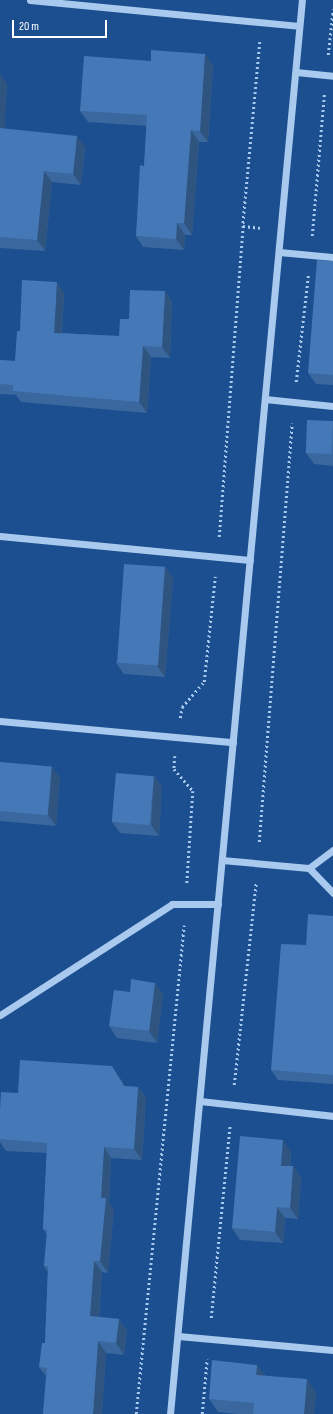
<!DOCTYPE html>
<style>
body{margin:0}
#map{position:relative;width:333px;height:1414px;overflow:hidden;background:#1b4f8f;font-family:"Sofia Sans Condensed",sans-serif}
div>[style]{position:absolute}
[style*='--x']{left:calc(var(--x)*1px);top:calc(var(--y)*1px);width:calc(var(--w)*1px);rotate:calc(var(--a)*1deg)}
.path>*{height:2.5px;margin-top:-1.25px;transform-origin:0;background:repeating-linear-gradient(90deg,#a9c9ee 0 2px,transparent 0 5px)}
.minor>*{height:7px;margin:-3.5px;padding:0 3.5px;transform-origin:3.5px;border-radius:3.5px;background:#a9c9ee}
.wall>*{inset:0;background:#3a679d}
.shaded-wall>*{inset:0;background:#305480}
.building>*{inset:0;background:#4478b7;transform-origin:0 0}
span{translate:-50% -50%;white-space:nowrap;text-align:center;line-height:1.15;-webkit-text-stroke:3.5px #1b4f8f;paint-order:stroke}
.scale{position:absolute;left:12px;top:20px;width:95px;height:18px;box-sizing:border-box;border:2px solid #fff;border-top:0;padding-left:5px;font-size:12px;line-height:14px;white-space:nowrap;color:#fff;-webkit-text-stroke:3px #1b4f8f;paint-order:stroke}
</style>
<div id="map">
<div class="path">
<i style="--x:260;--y:42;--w:185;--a:95.3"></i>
<i style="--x:243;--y:226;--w:18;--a:6"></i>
<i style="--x:328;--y:55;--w:46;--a:-83.8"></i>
<i style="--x:312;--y:236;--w:142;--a:-85.1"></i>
<i style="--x:296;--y:382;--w:107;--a:-83.5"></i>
<i style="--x:219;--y:537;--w:312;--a:-85.6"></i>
<i style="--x:180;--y:718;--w:11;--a:-80"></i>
<i style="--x:182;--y:707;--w:33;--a:-49"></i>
<i style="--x:204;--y:682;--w:106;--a:-84"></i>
<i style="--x:175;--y:756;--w:13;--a:94"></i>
<i style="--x:174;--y:769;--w:29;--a:49"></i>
<i style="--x:193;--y:791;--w:93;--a:93.7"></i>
<i style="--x:259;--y:842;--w:420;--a:-85.5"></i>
<i style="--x:234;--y:1085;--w:203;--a:-83.8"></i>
<i style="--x:211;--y:1318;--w:195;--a:-84.4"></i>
<i style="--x:136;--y:1414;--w:491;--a:-84.4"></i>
<i style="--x:202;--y:1414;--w:55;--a:-84.8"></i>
</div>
<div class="minor">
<i style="--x:30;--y:0;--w:270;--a:5.5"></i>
<i style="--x:296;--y:72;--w:37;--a:6"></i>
<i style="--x:279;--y:252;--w:54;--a:5.3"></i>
<i style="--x:265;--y:399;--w:68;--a:5.9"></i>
<i style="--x:0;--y:536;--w:251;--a:5.5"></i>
<i style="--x:0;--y:721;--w:234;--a:5.2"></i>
<i style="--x:222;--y:860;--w:87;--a:5.3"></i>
<i style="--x:309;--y:868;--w:30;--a:-37"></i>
<i style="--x:309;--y:868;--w:35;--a:46"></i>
<i style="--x:0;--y:1015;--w:205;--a:-32.8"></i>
<i style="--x:172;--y:904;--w:46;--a:0"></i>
<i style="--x:200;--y:1101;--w:134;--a:6.4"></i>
<i style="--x:178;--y:1336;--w:156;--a:5.2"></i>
<i style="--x:170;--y:1414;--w:1420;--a:-84.67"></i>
</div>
<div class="wall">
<i style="clip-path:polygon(213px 65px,208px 142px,199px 142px,192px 235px,185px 235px,184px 250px,143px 247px,136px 236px,144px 166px,147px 126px,88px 122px,80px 111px)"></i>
<i style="clip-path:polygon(0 74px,7px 84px,4px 129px,85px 147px,81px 185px,52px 182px,45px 251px,0 248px)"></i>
<i style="clip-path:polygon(333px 261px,333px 385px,316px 384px,308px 373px)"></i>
<i style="clip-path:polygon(165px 291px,172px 302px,170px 358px,151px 357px,147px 413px,21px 402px,16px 395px,0 394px,0 360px,15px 361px,20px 331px,64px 293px,62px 333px,119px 336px,129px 319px)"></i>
<i style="clip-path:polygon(333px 421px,333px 466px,314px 464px,306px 453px)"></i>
<i style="clip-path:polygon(165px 567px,173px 578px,165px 677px,124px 674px,116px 663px)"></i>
<i style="clip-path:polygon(0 762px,60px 778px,56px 826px,0 821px)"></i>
<i style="clip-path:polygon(154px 776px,162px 787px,159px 836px,120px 833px,112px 822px)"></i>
<i style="clip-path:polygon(333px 916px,333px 1084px,278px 1080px,271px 1070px,306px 945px)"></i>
<i style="clip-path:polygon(130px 992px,163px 994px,157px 1043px,117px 1038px,109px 1026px)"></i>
<i style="clip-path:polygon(120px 1078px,125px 1086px,138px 1087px,146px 1098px,142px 1160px,111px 1158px,109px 1203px,114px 1210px,108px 1273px,102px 1272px,99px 1317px,119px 1319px,127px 1331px,124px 1355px,106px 1353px,102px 1414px,43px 1414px,46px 1376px,39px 1367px,45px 1343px,48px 1272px,44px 1266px,47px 1235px,43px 1229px,47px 1153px,6px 1151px,0 1142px,0 1110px,18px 1093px)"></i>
<i style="clip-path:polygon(291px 1152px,290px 1166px,293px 1166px,301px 1178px,298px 1219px,285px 1218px,283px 1243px,240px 1240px,232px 1228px)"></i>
<i style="clip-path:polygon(257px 1365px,264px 1375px,316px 1392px,314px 1414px,237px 1414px,218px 1412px,209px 1399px)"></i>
</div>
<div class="shaded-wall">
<i style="clip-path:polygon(205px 54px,213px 65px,208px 142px,200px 131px)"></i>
<i style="clip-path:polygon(0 74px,7px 84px,4px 139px,0 134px)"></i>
<i style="clip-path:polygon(191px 130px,199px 142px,192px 235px,184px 223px)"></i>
<i style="clip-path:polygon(77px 136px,85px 147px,81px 185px,73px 174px)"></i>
<i style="clip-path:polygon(44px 171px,52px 182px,45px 251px,37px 240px)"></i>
<i style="clip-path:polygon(177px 223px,185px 235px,184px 250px,176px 239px)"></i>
<i style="clip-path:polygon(57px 282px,64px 293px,61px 344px,54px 333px)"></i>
<i style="clip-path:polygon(165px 291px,172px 302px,170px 358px,162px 347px)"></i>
<i style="clip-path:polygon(143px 346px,151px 357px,147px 413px,139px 402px)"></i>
<i style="clip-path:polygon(165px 567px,173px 578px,165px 677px,157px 666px)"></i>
<i style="clip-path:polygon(52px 767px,60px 778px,56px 826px,48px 815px)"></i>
<i style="clip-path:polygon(154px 776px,162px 787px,159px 836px,151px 825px)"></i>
<i style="clip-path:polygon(155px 983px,163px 994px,157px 1043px,149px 1031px)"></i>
<i style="clip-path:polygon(112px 1066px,120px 1078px,132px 1097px,124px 1086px)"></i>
<i style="clip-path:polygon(138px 1087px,146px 1098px,142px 1160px,134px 1149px)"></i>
<i style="clip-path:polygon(283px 1140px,291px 1152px,288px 1177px,281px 1166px)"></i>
<i style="clip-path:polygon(104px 1147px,111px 1158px,109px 1203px,114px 1210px,108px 1273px,100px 1261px,101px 1198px)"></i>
<i style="clip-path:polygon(293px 1166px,301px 1178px,298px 1219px,290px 1208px)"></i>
<i style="clip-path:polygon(277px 1207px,285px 1218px,283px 1243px,275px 1232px)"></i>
<i style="clip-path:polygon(94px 1261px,102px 1272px,98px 1327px,90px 1316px)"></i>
<i style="clip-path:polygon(119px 1319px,127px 1331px,124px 1355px,116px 1343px)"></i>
<i style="clip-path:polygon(98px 1341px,106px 1353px,102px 1414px,93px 1414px)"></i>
<i style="clip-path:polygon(257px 1365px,266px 1378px,256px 1375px)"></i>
<i style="clip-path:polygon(307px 1379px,316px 1392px,314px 1414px,304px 1414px)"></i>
</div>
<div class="building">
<i style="clip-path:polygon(151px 50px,205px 54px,200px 131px,191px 130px,184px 223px,177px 223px,176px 239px,136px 236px,140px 165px,144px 166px,147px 115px,80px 111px,84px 56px,151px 61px)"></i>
<i style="clip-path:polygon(0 128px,77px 136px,73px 174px,44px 171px,37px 240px,0 237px)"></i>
<i style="clip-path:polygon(317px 260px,333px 261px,333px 375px,308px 373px)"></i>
<i style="clip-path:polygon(22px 280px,57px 282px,54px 333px,119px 336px,120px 319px,129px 319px,130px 290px,165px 291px,162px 347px,143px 346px,139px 402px,13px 391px,13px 385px,0 384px,0 360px,15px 361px,17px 331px,20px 331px)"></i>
<i style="left:307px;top:420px;width:26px;height:33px;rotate:2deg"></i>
<i style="left:124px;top:564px;width:41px;height:99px;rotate:4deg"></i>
<i style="left:0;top:762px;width:52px;height:49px;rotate:5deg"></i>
<i style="left:116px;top:773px;width:38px;height:49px;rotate:5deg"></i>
<i style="clip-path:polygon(308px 914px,333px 916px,333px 1075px,271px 1070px,281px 944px,306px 945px)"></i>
<i style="clip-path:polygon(131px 979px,155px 983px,149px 1031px,109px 1026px,114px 990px,130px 992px)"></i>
<i style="clip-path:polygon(20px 1060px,112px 1066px,124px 1086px,138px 1087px,134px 1149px,104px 1147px,101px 1198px,106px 1198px,100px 1261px,94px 1261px,90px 1316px,119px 1319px,116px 1343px,98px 1341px,93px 1414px,43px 1414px,47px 1368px,39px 1367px,42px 1343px,45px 1343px,48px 1266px,44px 1266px,47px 1230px,43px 1229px,47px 1143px,0 1139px,0 1110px,1px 1092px,18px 1093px)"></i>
<i style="clip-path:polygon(240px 1136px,283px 1140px,281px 1166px,293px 1166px,290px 1208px,277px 1207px,275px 1232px,232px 1228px)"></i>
<i style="clip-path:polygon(212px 1360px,257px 1365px,256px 1375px,307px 1379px,304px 1414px,253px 1414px,254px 1403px,209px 1399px)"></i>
</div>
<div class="scale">20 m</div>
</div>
